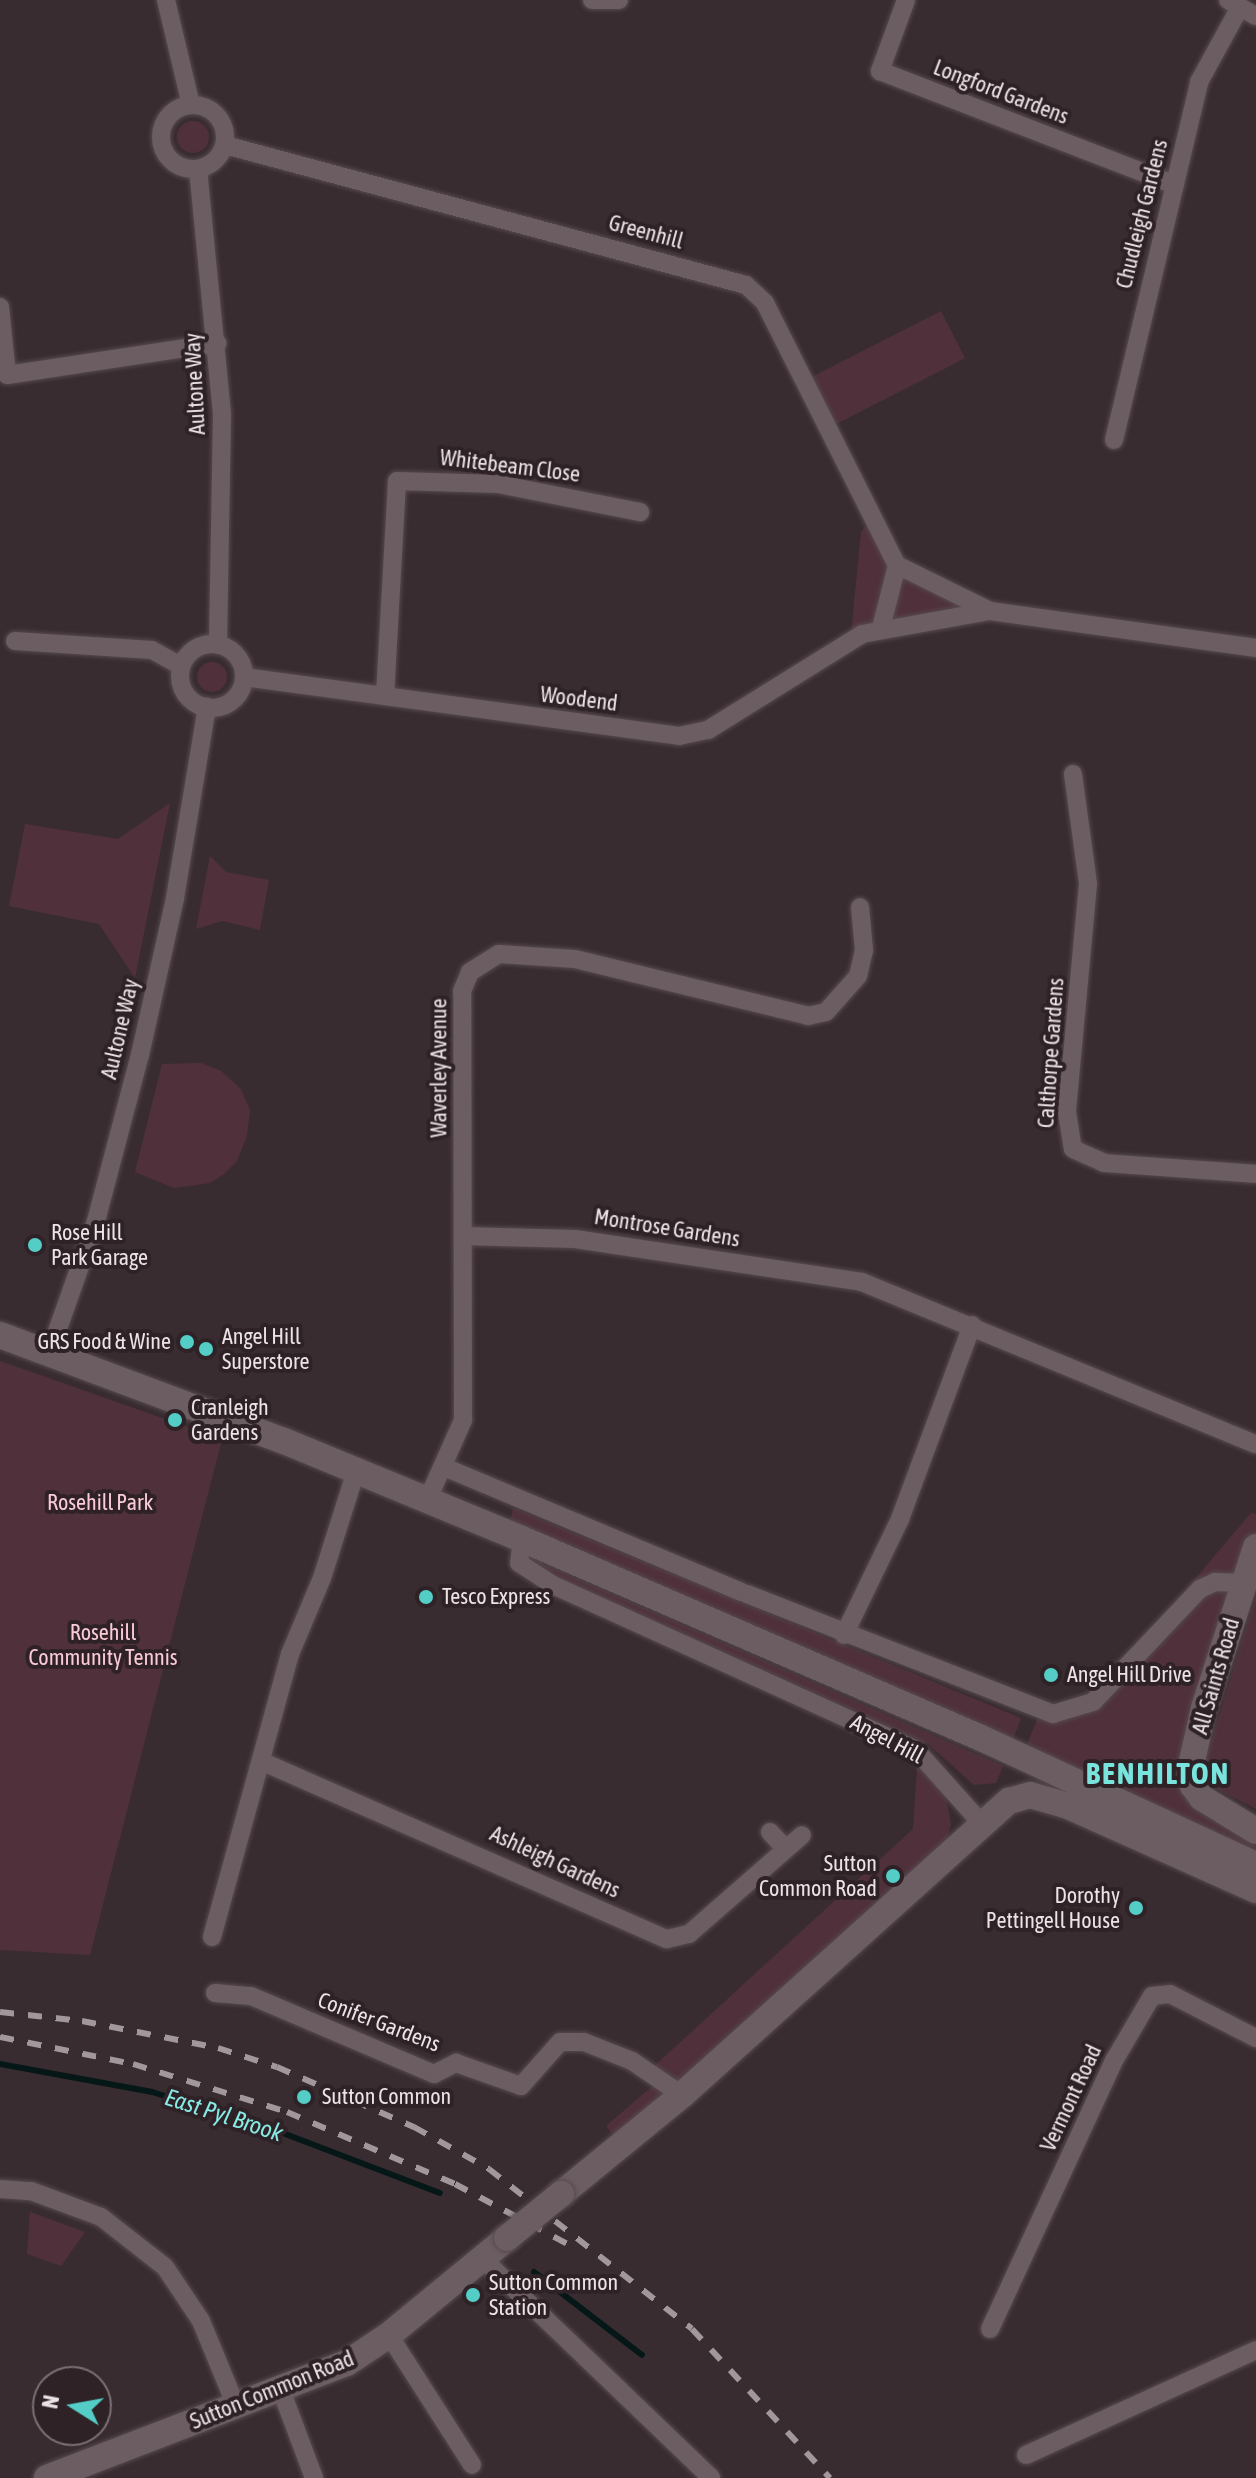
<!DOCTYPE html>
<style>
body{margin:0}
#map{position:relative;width:1256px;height:2478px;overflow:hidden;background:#392c30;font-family:"Asap Condensed",sans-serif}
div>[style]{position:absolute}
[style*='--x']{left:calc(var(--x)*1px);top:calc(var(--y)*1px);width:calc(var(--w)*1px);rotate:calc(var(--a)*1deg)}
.green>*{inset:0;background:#50313b;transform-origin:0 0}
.round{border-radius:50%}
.stream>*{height:6px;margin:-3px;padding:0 3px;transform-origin:3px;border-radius:3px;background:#051817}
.roads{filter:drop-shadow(0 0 2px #554a4e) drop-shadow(0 0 2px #554a4e)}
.street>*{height:18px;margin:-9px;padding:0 9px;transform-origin:9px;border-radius:9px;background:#6c5d62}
.street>.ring{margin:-9px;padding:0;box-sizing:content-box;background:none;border:18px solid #6c5d62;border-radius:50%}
.secondary>*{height:26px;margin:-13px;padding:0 13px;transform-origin:13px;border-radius:13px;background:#6c5d62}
.rail>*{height:6px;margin-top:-3px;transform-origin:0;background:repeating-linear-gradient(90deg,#a2989b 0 14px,transparent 0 28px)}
.bridges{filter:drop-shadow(0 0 2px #554a4e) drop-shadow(0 0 2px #554a4e)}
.secondary-bridge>*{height:26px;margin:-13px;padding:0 13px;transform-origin:13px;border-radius:13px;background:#6c5d62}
.dots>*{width:22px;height:22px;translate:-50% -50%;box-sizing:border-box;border:4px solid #2e2226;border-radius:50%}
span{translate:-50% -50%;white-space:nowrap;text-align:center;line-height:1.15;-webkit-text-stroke:8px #2e2226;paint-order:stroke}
.street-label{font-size:22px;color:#ece3e6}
.poi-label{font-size:22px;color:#ece3e6}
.left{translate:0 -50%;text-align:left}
.right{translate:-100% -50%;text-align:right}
.park-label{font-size:22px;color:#facad8}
.water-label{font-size:24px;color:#87eae4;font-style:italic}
.district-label{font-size:30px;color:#78e4dd;font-weight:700;letter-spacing:2px}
.north{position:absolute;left:32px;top:2366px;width:80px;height:80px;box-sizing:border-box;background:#2e2226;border:2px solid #7a6f73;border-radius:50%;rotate:281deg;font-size:22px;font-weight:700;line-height:32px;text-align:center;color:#ece3e6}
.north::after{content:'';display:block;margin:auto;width:28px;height:36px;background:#54cdc7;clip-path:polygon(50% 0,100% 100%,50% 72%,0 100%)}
</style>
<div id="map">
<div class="green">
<i class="round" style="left:177px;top:121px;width:32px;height:32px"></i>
<i style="left:941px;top:311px;width:53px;height:154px;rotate:63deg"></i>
<i style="clip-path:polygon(869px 521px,893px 566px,976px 609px,851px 634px,861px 532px)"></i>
<i class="round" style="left:197px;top:662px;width:30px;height:30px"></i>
<i style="clip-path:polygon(170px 803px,135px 978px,99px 924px,9px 906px,25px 824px,118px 839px)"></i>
<i style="clip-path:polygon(210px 856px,226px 872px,269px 880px,260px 930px,222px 921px,196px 929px)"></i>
<i style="clip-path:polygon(201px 1063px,221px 1071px,241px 1089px,250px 1110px,247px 1136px,237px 1161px,224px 1174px,210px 1183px,174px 1188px,135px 1172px,162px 1064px)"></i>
<i style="clip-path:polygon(0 1361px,222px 1439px,90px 1955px,0 1950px)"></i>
<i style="clip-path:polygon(513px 1508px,1021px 1718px,1013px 1739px,510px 1522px)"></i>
<i style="clip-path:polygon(1251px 1513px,1256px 1514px,1256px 1537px,1187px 1772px,1256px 1836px,1256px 1862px,1024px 1751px,1038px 1718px,1070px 1717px,1195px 1596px,1188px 1587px)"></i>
<i style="clip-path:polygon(537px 1561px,1003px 1766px,996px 1783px,974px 1785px,928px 1744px,560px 1578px,536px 1567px)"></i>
<i style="clip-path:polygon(1256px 1596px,1256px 1809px,1207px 1784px,1202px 1772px)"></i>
<i style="clip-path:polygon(918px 1755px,945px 1792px,951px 1824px,945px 1851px,621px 2144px,606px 2126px,663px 2077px,651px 2069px,913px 1829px)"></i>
<i style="clip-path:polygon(30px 2212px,85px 2232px,61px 2266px,27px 2254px)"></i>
</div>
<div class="stream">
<i style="--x:0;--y:2064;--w:155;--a:10.4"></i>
<i style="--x:152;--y:2092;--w:120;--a:16.9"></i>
<i style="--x:267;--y:2127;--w:185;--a:20.9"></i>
<i style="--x:534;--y:2272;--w:136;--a:37.5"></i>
</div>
<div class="roads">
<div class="street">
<i style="--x:166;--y:0;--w:108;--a:76.6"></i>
<i style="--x:592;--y:0;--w:27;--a:0"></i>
<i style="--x:906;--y:0;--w:76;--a:110.1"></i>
<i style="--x:880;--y:71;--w:316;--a:21.1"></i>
<i style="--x:1228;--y:0;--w:32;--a:30"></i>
<i class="ring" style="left:161px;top:105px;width:46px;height:46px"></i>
<i style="--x:225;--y:145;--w:539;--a:15.04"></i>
<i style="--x:746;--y:285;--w:26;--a:43"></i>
<i style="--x:765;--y:303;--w:293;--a:63.3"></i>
<i style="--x:198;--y:169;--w:246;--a:84.4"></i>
<i style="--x:222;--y:414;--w:231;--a:91"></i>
<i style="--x:0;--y:307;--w:68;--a:84.1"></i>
<i style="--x:7;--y:375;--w:213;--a:-8.6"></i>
<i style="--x:1114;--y:440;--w:368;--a:-76.6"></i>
<i style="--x:1199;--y:82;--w:85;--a:-61.3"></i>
<i style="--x:897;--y:565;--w:104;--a:26.3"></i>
<i style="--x:881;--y:628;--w:65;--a:-75.7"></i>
<i style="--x:15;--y:641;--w:137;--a:3.8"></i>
<i style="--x:152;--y:650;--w:33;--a:29"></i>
<i class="ring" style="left:180px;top:644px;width:46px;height:46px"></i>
<i style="--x:244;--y:677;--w:439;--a:7.7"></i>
<i style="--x:679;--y:736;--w:30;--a:-12"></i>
<i style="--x:708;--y:730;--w:181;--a:-31.9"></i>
<i style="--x:862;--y:634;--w:130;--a:-10.2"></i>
<i style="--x:990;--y:611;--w:269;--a:7.9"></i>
<i style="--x:385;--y:696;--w:215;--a:-86.8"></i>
<i style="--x:397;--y:481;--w:101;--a:1.7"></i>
<i style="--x:498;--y:484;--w:145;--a:11.2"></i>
<i style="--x:1073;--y:774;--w:111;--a:82.2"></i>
<i style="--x:1088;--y:884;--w:229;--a:95.3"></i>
<i style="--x:1067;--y:1112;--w:37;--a:81"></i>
<i style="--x:1073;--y:1149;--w:34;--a:24"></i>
<i style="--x:1104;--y:1163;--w:152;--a:4.1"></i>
<i style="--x:463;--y:1236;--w:112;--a:1.5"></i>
<i style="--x:575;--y:1239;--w:290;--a:8.5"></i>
<i style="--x:862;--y:1282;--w:426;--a:22.4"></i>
<i style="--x:49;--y:1354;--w:141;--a:-70.5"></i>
<i style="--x:96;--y:1221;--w:172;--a:-75.2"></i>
<i style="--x:140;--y:1055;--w:161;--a:-77.4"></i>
<i style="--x:175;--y:898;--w:194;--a:-80.5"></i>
<i style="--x:444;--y:1467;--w:323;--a:22.8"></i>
<i style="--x:427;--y:1501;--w:89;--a:-66"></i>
<i style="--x:463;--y:1420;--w:429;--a:-90.1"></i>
<i style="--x:462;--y:991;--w:21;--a:-67"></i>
<i style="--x:470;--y:972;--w:34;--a:-32"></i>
<i style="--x:499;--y:954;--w:76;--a:3.8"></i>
<i style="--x:575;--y:959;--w:240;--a:13.7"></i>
<i style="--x:808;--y:1016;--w:18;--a:-13"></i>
<i style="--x:826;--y:1012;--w:48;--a:-48.4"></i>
<i style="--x:858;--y:976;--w:27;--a:-77"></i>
<i style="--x:864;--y:950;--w:43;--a:-95.3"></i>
<i style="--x:522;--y:1539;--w:24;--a:97"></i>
<i style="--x:519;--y:1563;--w:40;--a:32.9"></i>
<i style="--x:553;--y:1585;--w:397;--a:24.4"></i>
<i style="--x:915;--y:1749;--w:101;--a:48.2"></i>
<i style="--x:747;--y:1594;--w:329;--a:21.4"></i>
<i style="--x:1053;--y:1714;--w:42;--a:-16.7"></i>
<i style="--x:1093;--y:1702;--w:156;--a:-46.6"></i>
<i style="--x:1200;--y:1589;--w:17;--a:-25"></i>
<i style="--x:1215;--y:1582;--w:28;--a:2"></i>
<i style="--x:844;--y:1635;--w:129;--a:-64.2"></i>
<i style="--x:900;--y:1519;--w:207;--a:-69.6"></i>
<i style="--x:263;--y:1762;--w:441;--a:23.7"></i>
<i style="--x:667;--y:1939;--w:23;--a:-13"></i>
<i style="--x:689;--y:1934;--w:150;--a:-41.2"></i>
<i style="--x:770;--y:1832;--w:23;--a:47"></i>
<i style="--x:212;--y:1937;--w:294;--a:-74.6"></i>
<i style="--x:290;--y:1654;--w:82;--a:-67.2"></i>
<i style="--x:322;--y:1578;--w:112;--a:-72.4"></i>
<i style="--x:215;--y:1993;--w:36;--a:5"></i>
<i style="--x:251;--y:1996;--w:199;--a:23.1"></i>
<i style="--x:434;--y:2074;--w:25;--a:-27"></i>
<i style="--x:456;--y:2063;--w:69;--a:19.5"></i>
<i style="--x:521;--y:2086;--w:59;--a:-48.4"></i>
<i style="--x:560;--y:2042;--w:24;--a:0"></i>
<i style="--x:584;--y:2042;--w:52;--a:21.6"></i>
<i style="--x:632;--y:2061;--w:60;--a:34.2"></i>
<i style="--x:0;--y:2189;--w:31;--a:4"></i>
<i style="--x:31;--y:2191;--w:75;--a:20.4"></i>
<i style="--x:101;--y:2217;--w:81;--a:38"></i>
<i style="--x:165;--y:2267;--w:65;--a:56.3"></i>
<i style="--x:201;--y:2321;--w:92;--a:67.6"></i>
<i style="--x:483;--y:2259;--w:316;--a:43.8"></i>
<i style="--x:990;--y:2329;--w:298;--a:-65.2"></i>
<i style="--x:1115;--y:2059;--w:73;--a:-59.6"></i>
<i style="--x:1152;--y:1996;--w:18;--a:-6"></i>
<i style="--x:1170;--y:1994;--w:97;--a:27.1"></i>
<i style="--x:389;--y:2335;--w:154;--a:57.4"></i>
<i style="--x:281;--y:2390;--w:94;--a:69.4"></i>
<i style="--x:1026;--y:2455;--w:253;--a:-24.5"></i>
</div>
<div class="secondary">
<i style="--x:0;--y:1335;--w:303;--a:20.5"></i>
<i style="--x:284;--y:1441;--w:257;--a:22.4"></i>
<i style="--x:522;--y:1539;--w:500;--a:23.44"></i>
<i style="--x:981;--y:1738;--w:303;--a:24.8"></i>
<i style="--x:1256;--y:1547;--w:169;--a:107.9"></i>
<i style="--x:1204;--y:1708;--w:64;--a:102.7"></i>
<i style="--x:1190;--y:1770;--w:16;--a:79"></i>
<i style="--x:1193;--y:1786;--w:15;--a:53"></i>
<i style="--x:1202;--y:1798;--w:63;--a:31.4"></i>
<i style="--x:561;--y:2194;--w:156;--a:-39.3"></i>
<i style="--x:682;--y:2095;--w:440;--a:-42"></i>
<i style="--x:1009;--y:1801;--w:22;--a:-16"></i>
<i style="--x:1030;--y:1795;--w:40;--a:16"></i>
<i style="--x:1068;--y:1806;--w:206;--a:24.1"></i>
<i style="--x:47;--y:2478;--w:321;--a:-21"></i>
<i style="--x:347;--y:2363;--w:50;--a:-33.7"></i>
<i style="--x:389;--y:2335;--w:153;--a:-39.4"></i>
</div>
</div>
<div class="rail">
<i style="--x:0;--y:2012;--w:82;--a:6.3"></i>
<i style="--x:82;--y:2021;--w:139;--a:11.2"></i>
<i style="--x:218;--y:2048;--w:62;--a:17.9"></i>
<i style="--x:277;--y:2067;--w:150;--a:23.7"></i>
<i style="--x:414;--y:2127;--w:86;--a:29.2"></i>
<i style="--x:489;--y:2169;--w:258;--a:38.2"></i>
<i style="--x:692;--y:2329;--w:203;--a:47.2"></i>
<i style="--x:0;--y:2037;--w:136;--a:11.5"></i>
<i style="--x:133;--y:2064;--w:161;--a:17.3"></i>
<i style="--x:287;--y:2112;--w:183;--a:23.2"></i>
<i style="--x:455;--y:2184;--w:132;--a:28.1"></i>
</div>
<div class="bridges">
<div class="secondary-bridge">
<i style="--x:507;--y:2238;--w:70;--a:-39.2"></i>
</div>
</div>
<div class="dots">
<i style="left:35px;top:1245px;background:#54cdc7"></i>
<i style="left:187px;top:1342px;background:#54cdc7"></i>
<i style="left:206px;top:1349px;background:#54cdc7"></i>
<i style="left:175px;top:1420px;background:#54cdc7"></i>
<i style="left:426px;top:1597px;background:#54cdc7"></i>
<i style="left:1051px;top:1675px;background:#54cdc7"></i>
<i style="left:893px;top:1876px;background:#54cdc7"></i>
<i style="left:1136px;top:1908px;background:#54cdc7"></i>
<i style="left:304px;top:2097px;background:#54cdc7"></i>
<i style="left:473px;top:2295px;background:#54cdc7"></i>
</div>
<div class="street-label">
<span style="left:1001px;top:92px;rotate:21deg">Longford Gardens</span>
<span style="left:1142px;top:214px;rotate:-76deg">Chudleigh Gardens</span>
<span style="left:646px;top:232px;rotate:15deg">Greenhill</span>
<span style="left:195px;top:384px;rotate:-93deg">Aultone Way</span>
<span style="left:510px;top:466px;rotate:7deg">Whitebeam Close</span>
<span style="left:579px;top:699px;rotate:7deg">Woodend</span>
<span style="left:120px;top:1029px;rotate:-77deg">Aultone Way</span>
<span style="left:1051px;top:1053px;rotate:-86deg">Calthorpe Gardens</span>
<span style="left:439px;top:1068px;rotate:-90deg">Waverley Avenue</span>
<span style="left:667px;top:1228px;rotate:9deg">Montrose Gardens</span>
<span style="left:1216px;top:1676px;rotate:-74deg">All Saints Road</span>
<span style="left:887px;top:1739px;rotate:28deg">Angel Hill</span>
<span style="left:555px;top:1862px;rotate:25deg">Ashleigh Gardens</span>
<span style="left:379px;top:2022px;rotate:21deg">Conifer Gardens</span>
<span style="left:1071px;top:2098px;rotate:-65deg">Vermont Road</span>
<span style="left:272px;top:2390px;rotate:-22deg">Sutton Common Road</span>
</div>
<div class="poi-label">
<span class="left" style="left:51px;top:1245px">Rose Hill<br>Park Garage</span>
<span class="left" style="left:222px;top:1349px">Angel Hill<br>Superstore</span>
<span class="right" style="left:171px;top:1342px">GRS Food &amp; Wine</span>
<span class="left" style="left:191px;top:1420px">Cranleigh<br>Gardens</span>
<span class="left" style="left:442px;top:1597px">Tesco Express</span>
<span class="left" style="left:1067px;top:1675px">Angel Hill Drive</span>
<span class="right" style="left:877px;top:1876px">Sutton<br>Common Road</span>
<span class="right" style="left:1120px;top:1908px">Dorothy<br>Pettingell House</span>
<span class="left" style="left:322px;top:2097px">Sutton Common</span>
<span class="left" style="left:489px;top:2295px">Sutton Common<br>Station</span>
</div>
<div class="park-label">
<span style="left:100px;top:1503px">Rosehill Park</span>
<span style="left:103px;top:1645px">Rosehill<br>Community Tennis</span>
</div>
<div class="water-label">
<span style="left:224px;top:2115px;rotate:18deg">East Pyl Brook</span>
</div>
<div class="district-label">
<span style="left:1158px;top:1773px">BENHILTON</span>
</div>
<div class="north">N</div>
</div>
